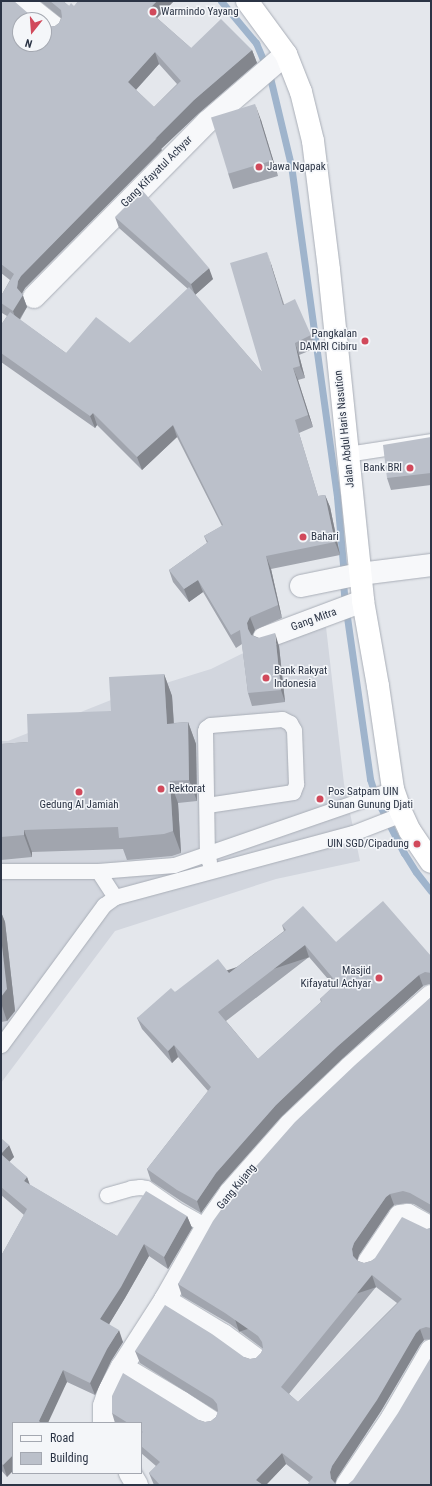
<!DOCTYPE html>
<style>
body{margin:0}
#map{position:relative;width:432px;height:1486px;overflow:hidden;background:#e4e7ec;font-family:"Roboto Condensed",sans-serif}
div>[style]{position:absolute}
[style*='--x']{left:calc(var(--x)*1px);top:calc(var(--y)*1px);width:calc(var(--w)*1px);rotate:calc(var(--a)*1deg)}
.built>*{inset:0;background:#d2d6de}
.stream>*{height:7px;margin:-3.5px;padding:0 3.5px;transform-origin:3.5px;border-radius:3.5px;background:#9fb4cc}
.roads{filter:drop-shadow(0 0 1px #a9aeb7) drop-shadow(0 0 1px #a9aeb7)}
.service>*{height:15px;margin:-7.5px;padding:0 7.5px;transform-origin:7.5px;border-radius:7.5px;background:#f7f8fa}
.minor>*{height:22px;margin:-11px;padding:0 11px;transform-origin:11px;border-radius:11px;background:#f7f8fa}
.trunk>*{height:22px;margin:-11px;padding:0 11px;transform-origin:11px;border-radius:11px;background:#fff}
.wall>*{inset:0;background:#a1a5ae}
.shaded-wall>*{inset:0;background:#83868d;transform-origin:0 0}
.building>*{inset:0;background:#bbc0ca;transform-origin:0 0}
.dots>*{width:11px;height:11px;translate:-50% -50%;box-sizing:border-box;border:2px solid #f4f6f9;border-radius:50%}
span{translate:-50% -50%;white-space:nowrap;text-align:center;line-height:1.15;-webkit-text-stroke:3px #f4f6f9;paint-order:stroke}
.poi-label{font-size:11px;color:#2b3445}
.left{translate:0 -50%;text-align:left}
.right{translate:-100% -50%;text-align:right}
.street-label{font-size:11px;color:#2b3445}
.frame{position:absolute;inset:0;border:2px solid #2b3445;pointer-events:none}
.legend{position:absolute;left:12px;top:1422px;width:130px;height:52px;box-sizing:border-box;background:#f4f6f9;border:1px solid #a4a8b1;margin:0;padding:5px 7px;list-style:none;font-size:12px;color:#2b3445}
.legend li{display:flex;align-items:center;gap:8px;height:20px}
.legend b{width:20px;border:1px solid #a4a8b1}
.north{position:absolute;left:12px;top:12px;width:40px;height:40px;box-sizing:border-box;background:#f4f6f9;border:1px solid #a4a8b1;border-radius:50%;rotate:197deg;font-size:11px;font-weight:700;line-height:16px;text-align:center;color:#2b3445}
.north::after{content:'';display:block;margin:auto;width:14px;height:18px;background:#d1495b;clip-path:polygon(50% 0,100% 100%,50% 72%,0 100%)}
</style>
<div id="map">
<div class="built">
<i style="clip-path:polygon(325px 618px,344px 784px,360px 861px,276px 879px,115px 931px,1px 1083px,1px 741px,8px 741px,111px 700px,211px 669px,272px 639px)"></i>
</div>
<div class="stream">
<i style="--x:221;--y:1;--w:55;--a:50.2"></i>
<i style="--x:256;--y:43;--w:26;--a:67"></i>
<i style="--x:269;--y:73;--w:95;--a:76.6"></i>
<i style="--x:291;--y:165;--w:335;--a:82.1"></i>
<i style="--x:337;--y:497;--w:78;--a:84.9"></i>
<i style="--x:343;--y:582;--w:23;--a:85"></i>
<i style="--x:346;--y:610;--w:171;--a:81.9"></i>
<i style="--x:370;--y:779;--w:16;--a:72"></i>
<i style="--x:376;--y:798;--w:22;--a:63"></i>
<i style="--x:388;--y:822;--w:35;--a:63"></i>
<i style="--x:404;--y:853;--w:22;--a:58"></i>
<i style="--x:416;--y:872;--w:24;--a:52"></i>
</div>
<div class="roads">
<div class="service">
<i style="--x:347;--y:454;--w:85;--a:-8.8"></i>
<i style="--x:207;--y:805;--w:87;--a:-8.6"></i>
<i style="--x:293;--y:792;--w:9;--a:-69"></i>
<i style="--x:296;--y:784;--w:54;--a:-92.1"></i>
<i style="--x:294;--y:730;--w:8;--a:-120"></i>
<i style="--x:290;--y:723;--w:9;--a:-153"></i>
<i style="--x:282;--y:719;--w:72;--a:175.2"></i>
<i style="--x:210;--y:725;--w:5;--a:143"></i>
<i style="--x:206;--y:728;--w:3;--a:108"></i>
<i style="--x:205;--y:731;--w:122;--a:89.1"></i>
<i style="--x:207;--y:853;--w:9;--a:77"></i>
<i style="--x:1;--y:871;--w:97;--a:0"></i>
<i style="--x:98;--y:871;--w:76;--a:-4.5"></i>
<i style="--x:174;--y:865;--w:232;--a:-19.1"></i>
<i style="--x:98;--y:871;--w:31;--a:57"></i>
<i style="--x:1;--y:1045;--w:174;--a:-53.7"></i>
<i style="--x:104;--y:905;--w:14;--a:-36"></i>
<i style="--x:115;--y:897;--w:246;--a:-15.1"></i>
<i style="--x:353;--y:833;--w:53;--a:-21.2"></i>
<i style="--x:107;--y:1195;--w:25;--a:-16"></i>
<i style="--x:131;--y:1188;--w:9;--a:-6"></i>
<i style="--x:140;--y:1187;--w:6;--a:9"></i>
<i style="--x:146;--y:1188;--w:37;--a:35"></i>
<i style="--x:176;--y:1209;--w:35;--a:29"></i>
</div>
<div class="minor">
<i style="--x:21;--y:1;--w:42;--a:38.2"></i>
<i style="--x:34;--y:297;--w:246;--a:-45.3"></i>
<i style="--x:207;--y:122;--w:104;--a:-40.7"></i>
<i style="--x:301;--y:586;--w:60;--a:-11.5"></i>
<i style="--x:360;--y:574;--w:72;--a:-7.2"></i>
<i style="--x:264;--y:638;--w:106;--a:-20.5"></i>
<i style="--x:369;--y:1262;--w:55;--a:-56"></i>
<i style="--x:400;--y:1216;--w:8;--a:-7"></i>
<i style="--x:408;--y:1215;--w:26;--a:29"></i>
<i style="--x:165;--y:1300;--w:68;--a:31.1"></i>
<i style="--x:223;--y:1335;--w:39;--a:36"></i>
<i style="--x:122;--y:1367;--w:69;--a:30.7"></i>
<i style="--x:181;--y:1402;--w:35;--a:33"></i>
<i style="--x:104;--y:1423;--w:17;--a:-90"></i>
<i style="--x:104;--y:1406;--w:16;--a:-72"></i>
<i style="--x:109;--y:1391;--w:27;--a:-62"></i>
<i style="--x:122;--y:1367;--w:80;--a:-57.3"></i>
<i style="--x:165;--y:1300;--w:85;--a:-60.4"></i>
<i style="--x:207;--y:1226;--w:40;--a:-55.1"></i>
<i style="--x:230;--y:1193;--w:91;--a:-48.6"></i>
<i style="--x:290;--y:1125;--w:84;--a:-43.6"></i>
<i style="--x:351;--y:1067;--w:107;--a:-41.6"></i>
<i style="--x:130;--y:1473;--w:14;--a:60"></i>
<i style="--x:347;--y:1485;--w:81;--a:-56.1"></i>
<i style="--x:392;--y:1418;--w:78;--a:-59.8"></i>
</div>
<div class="trunk">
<i style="--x:247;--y:1;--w:66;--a:53.7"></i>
<i style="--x:286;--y:54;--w:41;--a:68.5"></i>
<i style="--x:301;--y:92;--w:50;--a:76.2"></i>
<i style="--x:313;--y:141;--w:130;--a:82.9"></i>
<i style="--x:329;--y:270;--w:333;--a:84.1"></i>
<i style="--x:363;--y:601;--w:86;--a:80"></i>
<i style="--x:378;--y:686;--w:104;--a:81.7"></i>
<i style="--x:393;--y:789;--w:24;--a:71"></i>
<i style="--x:401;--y:812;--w:21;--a:65"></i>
<i style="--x:410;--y:831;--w:37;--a:56"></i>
</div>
</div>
<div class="wall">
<i style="clip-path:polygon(evenodd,1px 1px,20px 20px,48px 27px,55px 26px,59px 23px,61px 18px,40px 1px,63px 1px,69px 6px,74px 6px,174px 1px,157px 18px,191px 48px,252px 50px,257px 63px,199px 113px,161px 149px,162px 150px,25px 288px,22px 294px,27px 307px,20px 320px,66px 353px,130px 343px,188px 289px,119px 228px,115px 217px,213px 279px,195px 295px,262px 372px,271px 264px,284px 304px,311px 335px,316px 348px,299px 355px,305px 378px,298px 380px,313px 427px,299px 433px,318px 496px,325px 495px,330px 507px,340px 555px,271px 569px,282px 618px,255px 630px,252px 635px,279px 646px,285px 702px,252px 706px,248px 693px,242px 644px,236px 648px,203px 592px,189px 602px,173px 582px,169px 570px,207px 543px,204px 536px,222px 526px,177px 437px,142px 470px,97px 425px,95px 428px,1px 362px,1px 325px,7px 316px,2px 313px,1px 310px,1px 296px,10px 280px,1px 273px,1px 1px,159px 64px,177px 84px,154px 107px,136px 90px,159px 64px)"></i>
<i style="clip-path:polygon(261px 120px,278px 176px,233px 189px,228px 173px)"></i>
<i style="clip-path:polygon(431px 437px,431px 485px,391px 490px,387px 478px)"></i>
<i style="clip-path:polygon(164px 674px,172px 696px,174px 723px,188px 722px,196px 744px,197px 801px,178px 803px,181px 853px,172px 856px,127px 860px,123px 849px,32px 852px,32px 857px,1px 860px,1px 744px,28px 742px,111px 711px)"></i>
<i style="clip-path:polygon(1px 912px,5px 922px,15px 1011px,7px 1021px,1px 1022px)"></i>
<i style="clip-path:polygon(evenodd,282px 925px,336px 942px,431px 956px,431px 984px,429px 984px,423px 986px,343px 1058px,281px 1117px,221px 1185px,201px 1213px,181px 1201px,151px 1181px,147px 1169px,208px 1091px,178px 1057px,172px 1063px,142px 1029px,137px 1018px,175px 992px,229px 973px,284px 931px,282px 925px,309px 957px,334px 986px,320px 999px,321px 1002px,258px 1059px,226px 1021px,309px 957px)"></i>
<i style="clip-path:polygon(evenodd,431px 997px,431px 1214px,414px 1204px,407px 1203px,394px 1205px,390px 1209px,359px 1255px,357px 1260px,358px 1261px,364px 1263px,371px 1261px,427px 1229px,431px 1228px,431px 1339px,424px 1340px,420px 1345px,381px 1411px,337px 1478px,309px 1482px,286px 1464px,266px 1485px,154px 1485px,149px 1473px,156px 1466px,141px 1453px,141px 1423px,115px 1423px,112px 1413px,199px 1420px,205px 1422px,211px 1421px,216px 1417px,218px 1412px,140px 1363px,135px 1351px,244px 1357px,250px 1359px,256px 1358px,261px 1353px,263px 1349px,262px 1348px,230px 1324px,182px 1296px,178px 1284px,431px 997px,376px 1287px,397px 1303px,298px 1402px,289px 1394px,376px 1287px)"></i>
<i style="clip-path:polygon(1px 1138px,14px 1157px,9px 1162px,27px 1177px,30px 1185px,117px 1236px,187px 1216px,192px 1228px,168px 1269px,149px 1256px,125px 1298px,109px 1324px,123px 1342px,111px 1361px,95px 1395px,67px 1382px,7px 1477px,1px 1470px,1px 1256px,24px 1215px,1px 1195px)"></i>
</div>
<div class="shaded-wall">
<i style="clip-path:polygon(157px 1px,174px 1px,153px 22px,148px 10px)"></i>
<i style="clip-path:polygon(252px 50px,257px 63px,199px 113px,161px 149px,162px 150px,25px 288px,22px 293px,27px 307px,17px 323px,13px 311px,17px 288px,18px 281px,21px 276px,155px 139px,194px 100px)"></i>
<i style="clip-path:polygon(155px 52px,159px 64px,132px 94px,128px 82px)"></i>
<i style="clip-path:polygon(255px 104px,261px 120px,278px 176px,272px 160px)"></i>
<i style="clip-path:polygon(267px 252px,271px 264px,287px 317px,283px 305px)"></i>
<i style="clip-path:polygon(209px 268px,213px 279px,195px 295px,191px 284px)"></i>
<i style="clip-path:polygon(295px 343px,299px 355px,305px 378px,300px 366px)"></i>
<i style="clip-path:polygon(293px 368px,298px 380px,313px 427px,308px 415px)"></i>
<i style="clip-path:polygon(93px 413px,97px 425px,95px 428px,90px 416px)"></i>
<i style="clip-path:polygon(173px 425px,177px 437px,142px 470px,137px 457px)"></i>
<i style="clip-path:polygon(325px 495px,330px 507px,340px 555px,335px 542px)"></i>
<i style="clip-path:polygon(266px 556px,271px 569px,282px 618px,278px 605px)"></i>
<i style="clip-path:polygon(198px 580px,203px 592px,189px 602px,184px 589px)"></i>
<i style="clip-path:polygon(250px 617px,255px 630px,252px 636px,248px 629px,247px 623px)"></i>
<i style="clip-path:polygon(275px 633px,279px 646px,285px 702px,281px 690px)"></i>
<i style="clip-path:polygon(164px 674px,172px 696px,175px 745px,167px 724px)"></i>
<i style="clip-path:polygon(188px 722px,196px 744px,197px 801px,189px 780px)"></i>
<i style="clip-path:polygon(170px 781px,178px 803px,181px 853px,173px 831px)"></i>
<i style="clip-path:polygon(24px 830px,32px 852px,32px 857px,24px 835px)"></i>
<i style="clip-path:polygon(1px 912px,5px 922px,15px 1011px,7px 1021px,1px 1003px)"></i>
<i style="left:305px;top:945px;width:13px;height:110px;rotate:72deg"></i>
<i style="clip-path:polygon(419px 975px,423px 986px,343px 1058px,281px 1117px,221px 1185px,201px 1213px,197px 1201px,216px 1173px,276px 1105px,338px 1046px)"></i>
<i style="clip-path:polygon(174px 1045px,178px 1057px,172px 1063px,168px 1051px)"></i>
<i style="clip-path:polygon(9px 1145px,14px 1157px,5px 1166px,1px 1154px)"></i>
<i style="clip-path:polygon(27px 1177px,31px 1189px,24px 1181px)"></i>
<i style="clip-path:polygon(390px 1194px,394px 1205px,390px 1209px,359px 1255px,357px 1261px,353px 1256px,352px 1249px,354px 1243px,386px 1197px)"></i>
<i style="clip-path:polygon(187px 1216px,192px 1228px,168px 1269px,164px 1257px)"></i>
<i style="clip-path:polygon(144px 1244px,149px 1256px,125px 1298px,105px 1331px,100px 1319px)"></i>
<i style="left:372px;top:1275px;width:13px;height:144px;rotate:72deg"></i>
<i style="clip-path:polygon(420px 1329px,424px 1340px,420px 1345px,381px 1411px,337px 1478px,335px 1484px,331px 1479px,330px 1472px,332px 1466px,416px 1333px)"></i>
<i style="clip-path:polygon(119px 1330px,123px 1342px,111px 1361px,95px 1395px,90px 1383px,107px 1349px)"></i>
<i style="clip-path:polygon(63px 1370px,67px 1382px,48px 1423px,39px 1423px,39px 1421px)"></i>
<i style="clip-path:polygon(282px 1453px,286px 1464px,266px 1485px,258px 1485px,256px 1480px)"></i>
<i style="clip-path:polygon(13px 1455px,13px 1471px,7px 1477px,3px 1465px)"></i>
</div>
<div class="building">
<i style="clip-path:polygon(evenodd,1px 1px,14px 1px,36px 20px,20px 20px,20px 44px,44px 44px,44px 26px,48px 27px,55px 26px,59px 23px,62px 17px,61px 10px,50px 1px,63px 1px,69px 6px,71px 3px,74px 6px,78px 1px,157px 1px,148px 10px,191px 48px,221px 19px,252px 50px,194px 100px,155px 139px,157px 138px,21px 276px,18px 281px,17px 288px,23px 295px,13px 311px,1px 303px,1px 296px,14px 274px,1px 264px,1px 1px,155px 52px,181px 81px,154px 107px,128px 82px,155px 52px)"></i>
<i style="left:255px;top:104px;width:59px;height:46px;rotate:73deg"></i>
<i style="clip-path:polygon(142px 190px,209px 268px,191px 284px,115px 217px)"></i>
<i style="clip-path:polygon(267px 252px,283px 305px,295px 299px,311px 335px,295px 343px,300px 366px,293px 368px,308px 415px,295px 420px,318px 496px,325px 495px,335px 542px,266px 556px,278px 605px,250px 617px,247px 623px,248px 629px,251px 635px,258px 638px,275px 633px,281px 690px,248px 693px,240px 630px,231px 635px,198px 580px,184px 589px,169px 570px,208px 542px,204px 536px,223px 525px,173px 425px,137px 457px,93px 413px,90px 416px,1px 353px,1px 325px,10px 312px,66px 353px,96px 317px,130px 343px,189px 287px,262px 372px,230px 263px)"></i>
<i style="clip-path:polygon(431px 437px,431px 473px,387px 478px,383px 445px)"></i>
<i style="clip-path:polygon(164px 674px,167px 724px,188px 722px,189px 780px,170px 781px,173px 831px,164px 834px,119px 838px,118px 827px,24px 830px,24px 835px,1px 837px,1px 744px,28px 742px,27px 714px,111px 711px,109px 677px)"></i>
<i style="clip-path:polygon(evenodd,383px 901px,431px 956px,431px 973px,425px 972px,419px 975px,338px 1046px,276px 1105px,216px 1173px,197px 1201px,177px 1190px,147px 1169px,211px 1087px,174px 1045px,168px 1051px,137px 1018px,171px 988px,175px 992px,218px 959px,229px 973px,286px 930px,282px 925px,303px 906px,336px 942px,383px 901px,305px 945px,337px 983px,320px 999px,322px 1001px,258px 1059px,218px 1012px,305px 945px)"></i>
<i style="clip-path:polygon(1px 937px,7px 989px,1px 997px)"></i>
<i style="clip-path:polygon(evenodd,431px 997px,431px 1205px,410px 1193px,403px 1191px,390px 1194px,386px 1197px,354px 1243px,352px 1249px,353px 1256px,358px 1261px,364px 1263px,371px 1261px,375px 1258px,402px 1217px,427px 1229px,431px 1228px,431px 1328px,426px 1327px,420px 1329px,416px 1333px,377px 1400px,332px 1466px,330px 1472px,331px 1479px,336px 1484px,339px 1485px,307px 1485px,313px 1477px,282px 1453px,256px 1480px,263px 1485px,160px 1485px,149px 1473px,160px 1462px,141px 1446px,141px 1433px,143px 1432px,141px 1431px,141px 1423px,128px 1423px,112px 1413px,112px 1396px,123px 1373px,199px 1420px,205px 1422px,211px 1421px,216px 1417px,218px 1411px,217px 1404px,213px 1399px,135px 1351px,165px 1305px,212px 1334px,244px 1357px,250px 1359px,256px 1358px,261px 1353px,263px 1348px,262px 1342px,258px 1336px,225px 1313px,178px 1284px,213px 1221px,236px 1189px,295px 1122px,355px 1065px,431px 997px,372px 1275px,402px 1299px,298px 1402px,281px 1387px,372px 1275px)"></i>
<i style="clip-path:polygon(1px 1138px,9px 1145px,1px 1154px)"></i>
<i style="clip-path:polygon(1px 1154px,27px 1177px,24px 1181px,117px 1236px,146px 1191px,187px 1216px,164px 1257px,144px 1244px,121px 1287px,100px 1319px,119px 1330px,107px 1349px,90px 1383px,63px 1370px,39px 1421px,41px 1423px,13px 1423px,13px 1455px,3px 1465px,1px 1463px,1px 1256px,27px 1209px,1px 1187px)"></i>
<i style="clip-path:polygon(431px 1357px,431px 1485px,347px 1485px,353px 1480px,398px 1413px)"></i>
</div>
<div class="dots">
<i style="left:153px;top:12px;background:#d1495b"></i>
<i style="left:259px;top:167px;background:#d1495b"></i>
<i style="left:365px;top:341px;background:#d1495b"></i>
<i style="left:410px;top:468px;background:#d1495b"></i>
<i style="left:303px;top:537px;background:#d1495b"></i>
<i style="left:266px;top:678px;background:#d1495b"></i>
<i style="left:161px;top:789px;background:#d1495b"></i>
<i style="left:79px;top:792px;background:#d1495b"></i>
<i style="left:320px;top:799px;background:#d1495b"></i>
<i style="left:417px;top:844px;background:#d1495b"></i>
<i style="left:379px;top:978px;background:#d1495b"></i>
</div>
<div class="poi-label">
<span class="left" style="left:161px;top:12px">Warmindo Yayang</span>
<span class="left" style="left:267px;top:167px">Jawa Ngapak</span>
<span class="right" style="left:357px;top:341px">Pangkalan<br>DAMRI Cibiru</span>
<span class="right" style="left:402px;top:468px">Bank BRI</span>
<span class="left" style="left:311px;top:537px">Bahari</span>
<span class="left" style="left:274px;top:678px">Bank Rakyat<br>Indonesia</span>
<span class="left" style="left:169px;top:789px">Rektorat</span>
<span class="left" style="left:328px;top:799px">Pos Satpam UIN<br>Sunan Gunung Djati</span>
<span style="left:79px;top:805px">Gedung Al Jamiah</span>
<span class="right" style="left:409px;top:844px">UIN SGD/Cipadung</span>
<span class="right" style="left:371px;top:978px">Masjid<br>Kifayatul Achyar</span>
</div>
<div class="street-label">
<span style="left:157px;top:172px;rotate:-45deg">Gang Kifayatul Achyar</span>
<span style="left:345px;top:429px;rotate:-96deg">Jalan Abdul Haris Nasution</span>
<span style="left:314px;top:620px;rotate:-20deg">Gang Mitra</span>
<span style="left:237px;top:1187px;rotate:-51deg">Gang Kujang</span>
</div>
<div class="frame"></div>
<ul class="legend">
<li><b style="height:5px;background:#f7f8fa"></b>Road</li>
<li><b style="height:11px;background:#bbc0ca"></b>Building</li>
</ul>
<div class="north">N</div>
</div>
